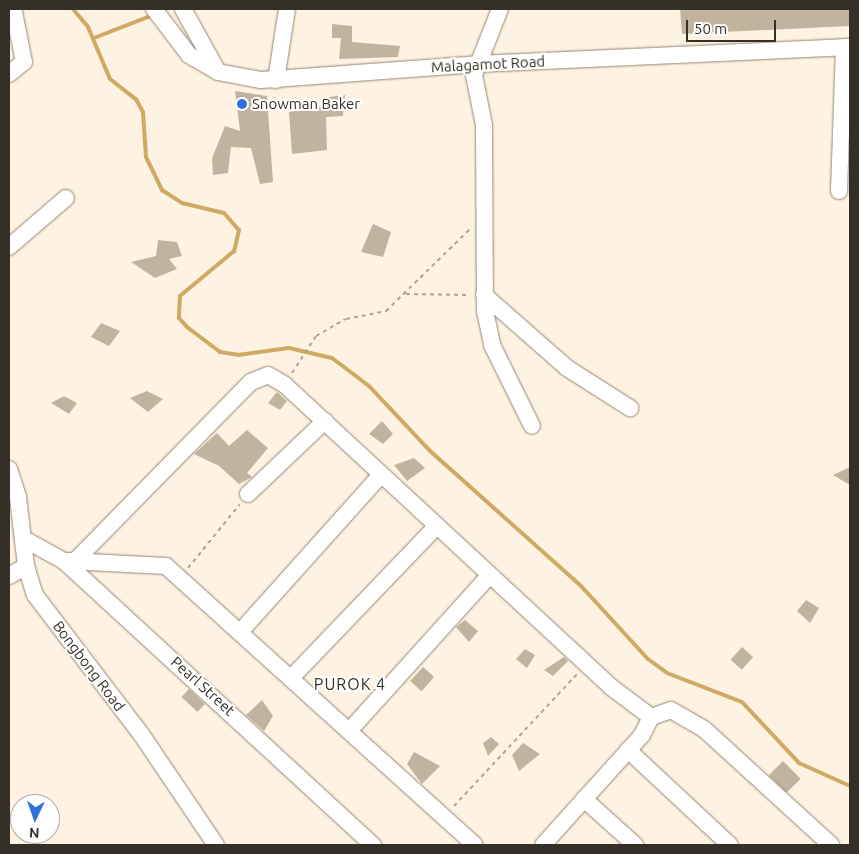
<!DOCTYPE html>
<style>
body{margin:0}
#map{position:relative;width:859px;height:854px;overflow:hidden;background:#fef3e2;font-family:Ubuntu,sans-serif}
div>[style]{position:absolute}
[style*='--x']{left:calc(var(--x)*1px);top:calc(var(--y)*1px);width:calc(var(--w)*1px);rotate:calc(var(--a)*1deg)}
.stream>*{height:4px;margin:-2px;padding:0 2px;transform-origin:2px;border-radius:2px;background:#d0a963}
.building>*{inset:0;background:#c0b49f;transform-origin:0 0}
.path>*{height:2px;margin-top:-1px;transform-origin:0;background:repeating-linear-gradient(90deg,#aca496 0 4px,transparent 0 8px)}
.roads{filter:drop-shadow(0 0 1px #938773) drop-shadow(0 0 1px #938773)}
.minor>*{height:16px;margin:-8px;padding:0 8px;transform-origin:8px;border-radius:8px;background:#fff}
.dots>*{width:14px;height:14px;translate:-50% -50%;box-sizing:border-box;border:2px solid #fff;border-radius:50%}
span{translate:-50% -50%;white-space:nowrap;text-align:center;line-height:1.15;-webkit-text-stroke:4px #fff;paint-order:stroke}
.street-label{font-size:15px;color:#342f27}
.poi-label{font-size:15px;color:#342f27}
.left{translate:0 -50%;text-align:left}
.neighbourhood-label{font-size:16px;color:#342f27;letter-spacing:1px}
.frame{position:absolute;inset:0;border:10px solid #342f27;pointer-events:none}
.north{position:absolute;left:10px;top:794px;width:50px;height:50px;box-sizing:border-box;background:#fff;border:1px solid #aeaca9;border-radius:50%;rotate:183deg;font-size:14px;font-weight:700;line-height:20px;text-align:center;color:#342f27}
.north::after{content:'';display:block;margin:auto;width:18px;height:22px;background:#3070de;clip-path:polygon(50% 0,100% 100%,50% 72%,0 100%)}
.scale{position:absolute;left:686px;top:20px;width:90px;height:22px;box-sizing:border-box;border:2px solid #342f27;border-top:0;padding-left:6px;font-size:15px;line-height:18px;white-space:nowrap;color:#342f27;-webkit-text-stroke:4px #fff;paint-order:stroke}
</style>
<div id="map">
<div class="stream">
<i style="--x:73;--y:9;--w:23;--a:50"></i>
<i style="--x:88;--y:27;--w:56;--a:67.1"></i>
<i style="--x:110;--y:79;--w:33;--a:38"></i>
<i style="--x:136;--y:99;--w:15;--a:62"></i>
<i style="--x:143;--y:112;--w:45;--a:86.2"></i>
<i style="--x:146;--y:157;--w:37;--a:64"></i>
<i style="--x:162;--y:190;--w:24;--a:33"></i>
<i style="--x:182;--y:203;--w:43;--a:13.4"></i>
<i style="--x:224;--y:213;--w:23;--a:49"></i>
<i style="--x:239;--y:230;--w:22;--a:103"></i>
<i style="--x:234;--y:251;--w:70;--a:140.2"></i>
<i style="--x:180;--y:296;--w:22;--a:93"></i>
<i style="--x:179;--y:318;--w:12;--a:48"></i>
<i style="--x:187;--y:327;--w:41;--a:37.1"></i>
<i style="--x:220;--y:352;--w:18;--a:9"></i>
<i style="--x:238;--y:355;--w:51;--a:-7.8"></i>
<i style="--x:289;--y:348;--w:44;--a:13.1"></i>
<i style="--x:332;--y:358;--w:46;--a:37.1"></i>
<i style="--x:369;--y:386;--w:88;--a:46.8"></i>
<i style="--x:429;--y:450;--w:204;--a:41.8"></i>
<i style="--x:581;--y:586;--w:99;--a:47.5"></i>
<i style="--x:648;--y:659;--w:24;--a:36"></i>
<i style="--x:667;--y:673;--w:80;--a:21.1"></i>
<i style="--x:742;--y:702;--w:83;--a:46.9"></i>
<i style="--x:799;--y:763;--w:56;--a:24.3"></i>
<i style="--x:94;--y:38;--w:63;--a:-21.3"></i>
</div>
<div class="building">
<i style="clip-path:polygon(680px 9px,850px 9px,850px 26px,682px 34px)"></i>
<i style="clip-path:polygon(332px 24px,352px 26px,352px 42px,400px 46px,398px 57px,339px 59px,341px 38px,332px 38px)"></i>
<i style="clip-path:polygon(235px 91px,267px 96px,273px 182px,260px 184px,251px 148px,231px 147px,228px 173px,213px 175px,212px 158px,225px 126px,240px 131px)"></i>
<i style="clip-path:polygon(345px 95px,343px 116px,326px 117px,327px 150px,292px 154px,289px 112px,328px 106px,329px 97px)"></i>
<i style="clip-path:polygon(373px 224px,391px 232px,383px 257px,361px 252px)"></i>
<i style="clip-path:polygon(158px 240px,177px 242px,182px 256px,169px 259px,177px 269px,155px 278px,131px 262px,156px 256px)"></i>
<i style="clip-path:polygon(101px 323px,120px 331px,109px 346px,91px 337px)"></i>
<i style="clip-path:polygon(147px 391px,163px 399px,148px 412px,130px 398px)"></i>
<i style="clip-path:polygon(277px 392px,287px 401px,280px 410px,268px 403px)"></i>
<i style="clip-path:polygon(64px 396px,77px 403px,69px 414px,51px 403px)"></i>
<i style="clip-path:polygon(382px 421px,393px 434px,383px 444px,369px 434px)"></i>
<i style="clip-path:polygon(247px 430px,268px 448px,247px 473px,252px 477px,239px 484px,219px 466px,194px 454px,217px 433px,229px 446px)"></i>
<i style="clip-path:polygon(414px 458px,425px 468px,407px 481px,394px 465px)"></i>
<i style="clip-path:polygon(850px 467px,850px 485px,833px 475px)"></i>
<i style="clip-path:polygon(806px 600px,819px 608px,810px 623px,797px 611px)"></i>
<i style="clip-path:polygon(465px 620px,478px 631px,469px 642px,456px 627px)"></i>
<i style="left:742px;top:647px;width:15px;height:17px;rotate:42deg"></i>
<i style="clip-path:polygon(525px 649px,535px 655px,527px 668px,516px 659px)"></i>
<i style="clip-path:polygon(564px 657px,568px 661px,553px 676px,544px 670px)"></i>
<i style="left:423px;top:667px;width:15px;height:19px;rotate:42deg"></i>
<i style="left:189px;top:689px;width:22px;height:11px;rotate:43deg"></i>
<i style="clip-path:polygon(262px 700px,273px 716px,264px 731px,246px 715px)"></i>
<i style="clip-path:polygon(491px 737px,499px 744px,488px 756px,483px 743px)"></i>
<i style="clip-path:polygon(523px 743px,540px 754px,519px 771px,512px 755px)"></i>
<i style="clip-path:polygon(414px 752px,440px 766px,422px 784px,407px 764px)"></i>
<i style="left:783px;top:761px;width:25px;height:20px;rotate:45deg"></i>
</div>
<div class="path">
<i style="--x:406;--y:294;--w:63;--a:0.9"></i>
<i style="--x:292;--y:373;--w:44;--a:-57"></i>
<i style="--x:316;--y:336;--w:34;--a:-30"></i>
<i style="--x:346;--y:319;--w:41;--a:-11.3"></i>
<i style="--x:386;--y:311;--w:117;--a:-44.3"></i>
<i style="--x:188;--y:568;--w:82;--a:-50.9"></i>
<i style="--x:454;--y:806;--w:180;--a:-47"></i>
</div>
<div class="roads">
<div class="minor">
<i style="--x:154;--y:9;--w:58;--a:52.7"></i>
<i style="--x:189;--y:55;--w:34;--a:30"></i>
<i style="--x:218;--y:72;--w:44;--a:10.5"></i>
<i style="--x:261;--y:80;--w:217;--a:-4.2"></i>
<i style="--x:477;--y:64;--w:373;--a:-2.6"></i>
<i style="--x:183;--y:9;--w:72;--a:60.9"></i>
<i style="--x:500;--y:9;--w:71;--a:111.5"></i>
<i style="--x:474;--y:75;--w:51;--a:78.7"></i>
<i style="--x:484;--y:125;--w:186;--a:89.7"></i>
<i style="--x:485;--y:311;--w:35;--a:78"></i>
<i style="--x:492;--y:345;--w:90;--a:63.7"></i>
<i style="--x:9;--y:74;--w:19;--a:-39"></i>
<i style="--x:24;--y:62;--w:51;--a:-101.3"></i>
<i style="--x:276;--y:80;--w:72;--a:-81.2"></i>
<i style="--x:839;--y:191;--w:144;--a:-88"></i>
<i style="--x:9;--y:247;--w:75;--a:-40.7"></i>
<i style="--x:484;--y:295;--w:111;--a:41.3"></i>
<i style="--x:567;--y:368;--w:75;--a:32.4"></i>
<i style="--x:9;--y:469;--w:29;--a:72"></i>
<i style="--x:18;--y:497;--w:69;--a:83.4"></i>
<i style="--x:26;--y:566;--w:30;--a:73"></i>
<i style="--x:35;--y:595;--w:175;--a:52.7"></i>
<i style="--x:141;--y:734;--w:134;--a:56"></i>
<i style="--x:248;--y:494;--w:106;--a:-43.5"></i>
<i style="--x:24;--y:539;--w:46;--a:28.8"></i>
<i style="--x:64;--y:561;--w:420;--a:42.6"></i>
<i style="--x:68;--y:561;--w:98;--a:2.9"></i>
<i style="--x:166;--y:566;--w:416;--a:42.1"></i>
<i style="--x:75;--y:561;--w:251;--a:-45.5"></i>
<i style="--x:251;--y:382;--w:18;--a:-22"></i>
<i style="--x:268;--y:375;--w:20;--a:30"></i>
<i style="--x:285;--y:385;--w:444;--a:42.8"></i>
<i style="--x:611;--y:687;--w:50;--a:36.9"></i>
<i style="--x:9;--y:576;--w:20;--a:-30"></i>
<i style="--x:240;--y:632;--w:211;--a:-48.1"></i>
<i style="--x:291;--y:678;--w:209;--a:-46.2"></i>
<i style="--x:349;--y:731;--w:210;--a:-47.9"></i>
<i style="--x:628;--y:750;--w:139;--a:43"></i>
<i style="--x:584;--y:799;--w:69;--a:42"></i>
<i style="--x:543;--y:845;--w:148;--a:-48"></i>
<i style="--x:642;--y:735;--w:20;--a:-63"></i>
<i style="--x:651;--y:717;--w:21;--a:-19"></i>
<i style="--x:671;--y:710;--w:38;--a:30"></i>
<i style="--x:704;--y:729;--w:172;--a:42.4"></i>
</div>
</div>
<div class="dots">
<i style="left:242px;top:104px;background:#3070de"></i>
</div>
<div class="street-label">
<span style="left:488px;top:64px;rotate:-3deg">Malagamot Road</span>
<span style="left:89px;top:666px;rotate:53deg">Bongbong Road</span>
<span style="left:203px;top:686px;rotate:42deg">Pearl Street</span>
</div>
<div class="poi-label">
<span class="left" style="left:252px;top:104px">Snowman Baker</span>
</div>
<div class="neighbourhood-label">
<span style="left:350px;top:684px">PUROK 4</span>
</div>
<div class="frame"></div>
<div class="north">N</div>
<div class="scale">50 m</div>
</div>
